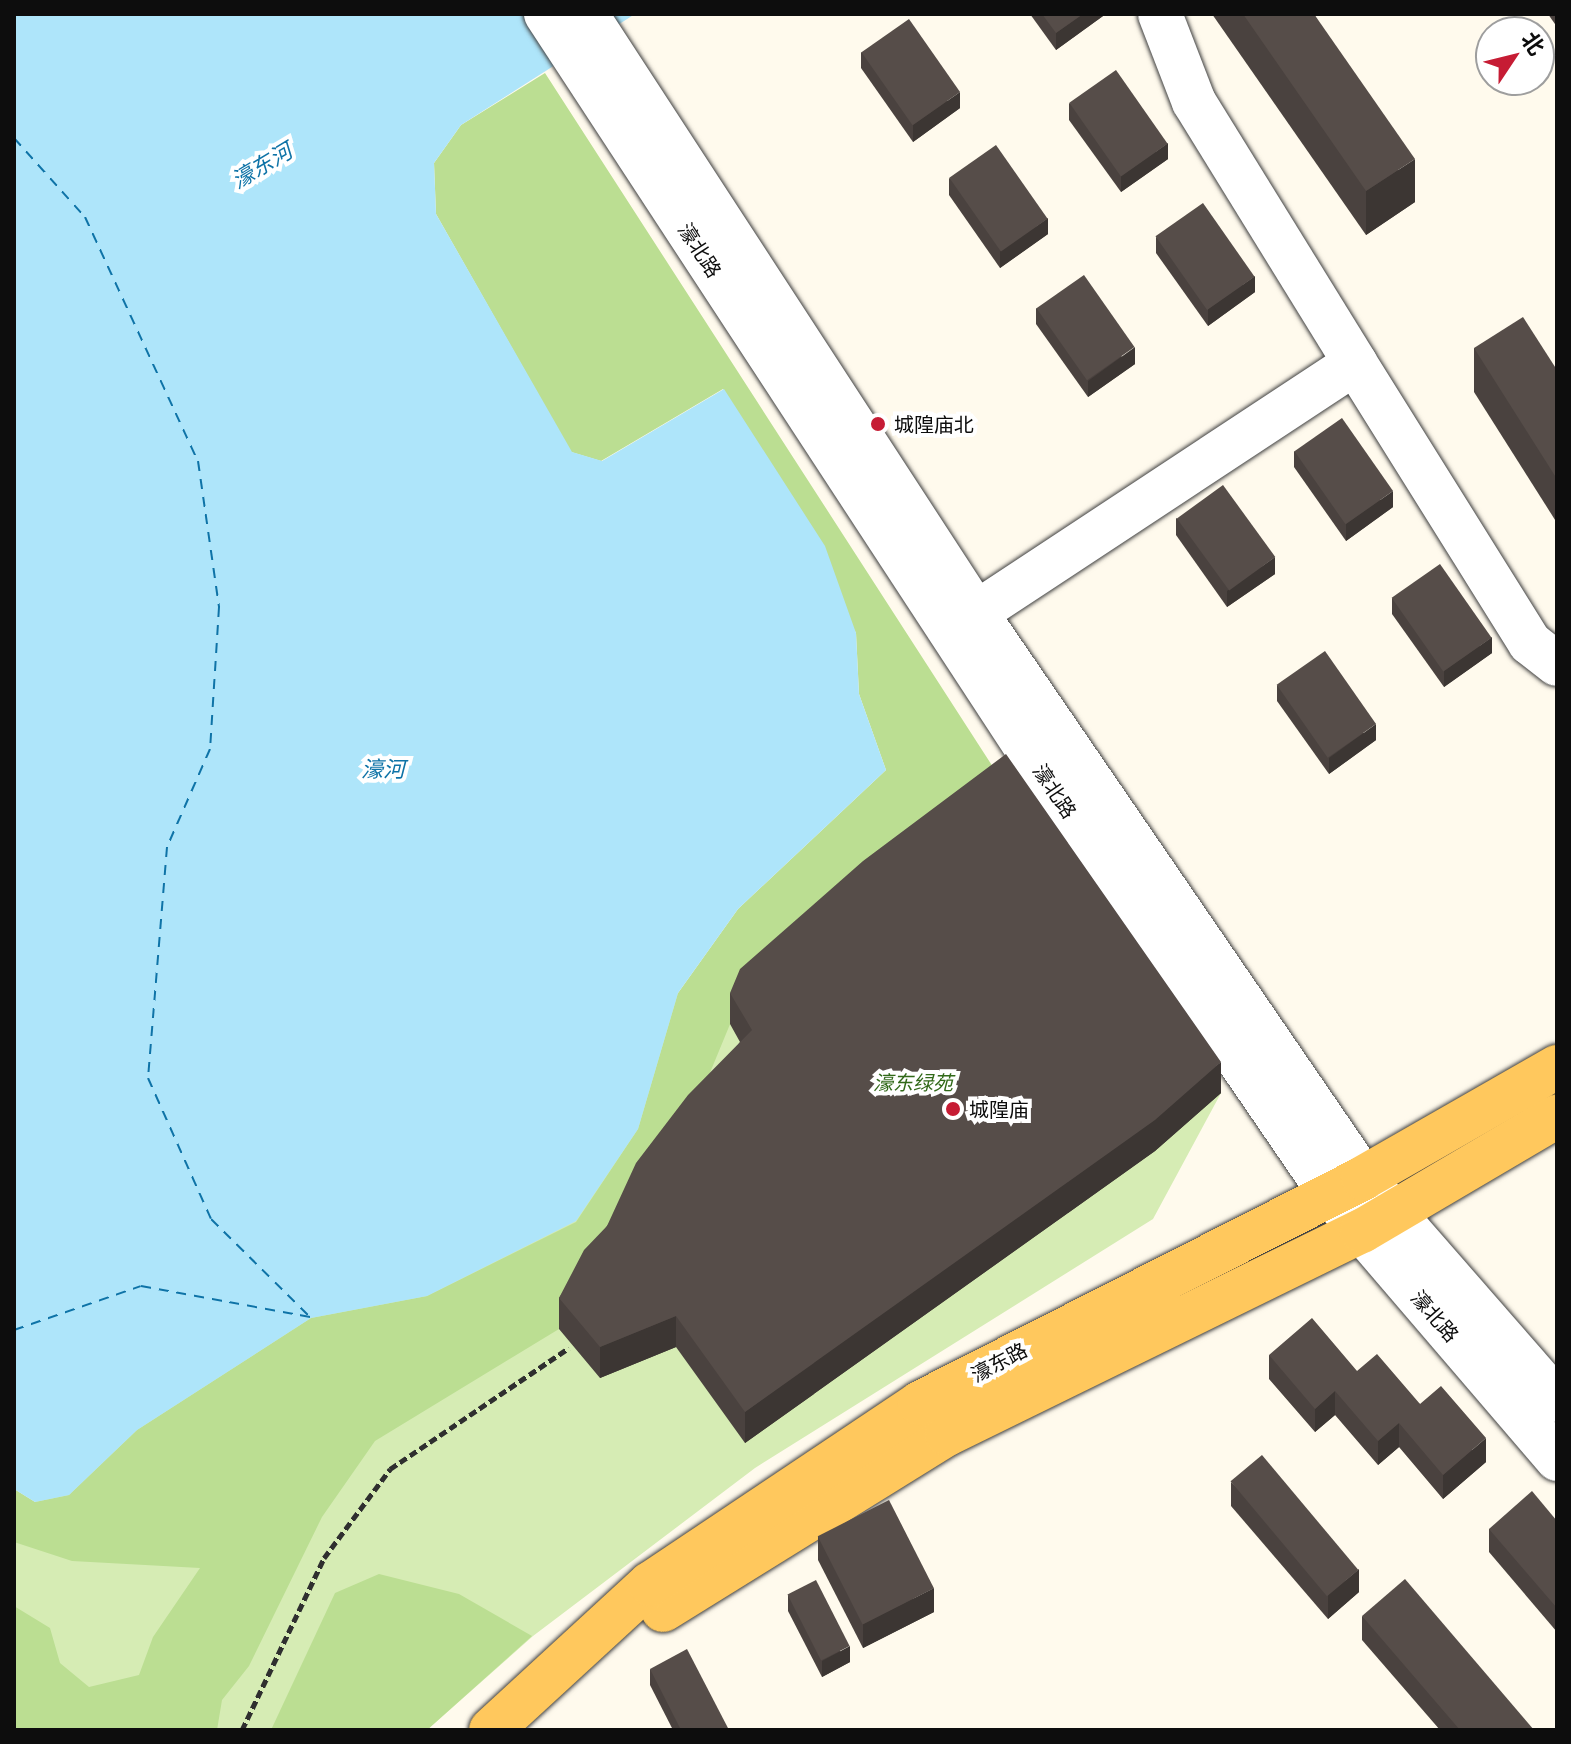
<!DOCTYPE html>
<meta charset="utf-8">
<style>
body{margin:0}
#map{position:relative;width:1571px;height:1744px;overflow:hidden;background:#fffaed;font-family:Lora,"Noto Sans SC",serif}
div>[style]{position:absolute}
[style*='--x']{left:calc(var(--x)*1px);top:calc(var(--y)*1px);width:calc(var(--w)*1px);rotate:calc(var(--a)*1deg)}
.green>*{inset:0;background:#d6ecb4}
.forest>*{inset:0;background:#bbde92}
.water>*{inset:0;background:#aee5fa}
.ferry>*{height:2px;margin-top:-1px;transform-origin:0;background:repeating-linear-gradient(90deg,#0e73a7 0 10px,transparent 0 18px)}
.path>*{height:5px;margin-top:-2.5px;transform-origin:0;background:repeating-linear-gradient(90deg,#2f2f2f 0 8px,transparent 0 12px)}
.roads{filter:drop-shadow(0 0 2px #404040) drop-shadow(0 0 2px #404040)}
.minor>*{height:44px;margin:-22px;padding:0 22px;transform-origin:22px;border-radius:22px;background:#fff}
.major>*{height:44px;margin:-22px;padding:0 22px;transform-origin:22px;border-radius:22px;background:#ffc85d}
.wall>*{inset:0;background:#4a423f}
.shaded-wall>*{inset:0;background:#3c3633}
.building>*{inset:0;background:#564d49;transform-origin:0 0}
.dots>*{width:22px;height:22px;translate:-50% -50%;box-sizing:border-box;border:4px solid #fff;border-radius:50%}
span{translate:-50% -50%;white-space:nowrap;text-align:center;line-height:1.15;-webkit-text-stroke:8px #fff;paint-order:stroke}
.street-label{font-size:20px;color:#0d0d0d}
.poi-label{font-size:20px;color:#0d0d0d}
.left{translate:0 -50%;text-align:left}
.park-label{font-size:20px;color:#316919;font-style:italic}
.water-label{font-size:22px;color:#0e73a7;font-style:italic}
.frame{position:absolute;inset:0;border:16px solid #0d0d0d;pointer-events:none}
.north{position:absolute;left:1475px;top:16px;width:80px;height:80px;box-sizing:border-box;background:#fff;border:2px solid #9e9e9e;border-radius:50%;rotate:55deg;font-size:22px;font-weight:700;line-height:32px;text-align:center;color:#0d0d0d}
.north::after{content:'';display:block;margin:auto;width:28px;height:36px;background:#c61c34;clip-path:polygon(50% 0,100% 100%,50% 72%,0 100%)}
</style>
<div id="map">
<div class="green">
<i style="clip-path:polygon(678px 993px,1221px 1093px,1153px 1219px,755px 1468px,533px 1636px,427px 1730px,14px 1730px,14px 1489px,35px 1502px)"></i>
</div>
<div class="forest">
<i style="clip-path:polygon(545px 73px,993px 767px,740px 1000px,688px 1126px,559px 1329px,375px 1441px,322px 1517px,249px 1666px,222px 1700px,217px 1730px,14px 1730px,14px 1606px,50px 1628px,60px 1663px,89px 1687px,139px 1675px,153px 1637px,200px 1568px,72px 1561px,14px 1542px,14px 1489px,35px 1502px,69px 1495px,137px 1430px,311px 1318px,427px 1296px,576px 1222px,638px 1129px,678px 993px,738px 909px,886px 770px,859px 694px,856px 633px,723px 389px,601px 461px,571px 452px,436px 214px,434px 163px,461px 125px)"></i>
<i style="clip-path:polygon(379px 1574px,459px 1594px,532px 1636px,427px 1730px,271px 1730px,335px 1593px)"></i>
</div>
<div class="water">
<i style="clip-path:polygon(14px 14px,635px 14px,461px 125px,434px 163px,436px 214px,572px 452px,602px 461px,724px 389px,825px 546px,856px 633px,859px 694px,886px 770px,738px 909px,678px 993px,638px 1129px,576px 1221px,427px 1296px,311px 1318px,137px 1430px,69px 1495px,35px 1502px,14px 1489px)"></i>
</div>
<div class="ferry">
<i style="--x:14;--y:138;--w:106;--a:48.1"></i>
<i style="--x:85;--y:217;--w:269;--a:65.2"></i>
<i style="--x:198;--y:461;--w:148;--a:81.8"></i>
<i style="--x:219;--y:607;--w:142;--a:93.6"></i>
<i style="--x:210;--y:749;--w:107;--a:113.7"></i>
<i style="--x:167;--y:847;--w:232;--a:94.7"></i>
<i style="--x:148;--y:1078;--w:154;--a:65.9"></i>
<i style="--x:211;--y:1219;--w:141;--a:44.7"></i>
<i style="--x:14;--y:1330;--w:134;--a:-19.1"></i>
<i style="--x:141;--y:1286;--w:172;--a:10.4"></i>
</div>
<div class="path">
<i style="--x:242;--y:1730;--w:191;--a:-64.5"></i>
<i style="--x:324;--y:1558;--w:111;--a:-53.4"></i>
<i style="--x:390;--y:1469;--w:216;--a:-34.1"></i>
</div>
<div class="roads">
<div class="minor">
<i style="--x:546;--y:14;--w:935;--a:56.79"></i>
<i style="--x:1058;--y:796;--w:483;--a:55.6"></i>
<i style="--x:1331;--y:1195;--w:348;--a:49.4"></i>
<i style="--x:586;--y:14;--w:715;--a:56.93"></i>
<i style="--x:976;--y:613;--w:685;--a:55.59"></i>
<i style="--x:1363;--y:1178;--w:295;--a:48.9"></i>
<i style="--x:1160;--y:14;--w:94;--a:68.9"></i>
<i style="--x:1194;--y:102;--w:307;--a:58.3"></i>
<i style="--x:976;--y:613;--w:454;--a:-33.4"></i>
<i style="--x:1355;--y:363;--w:330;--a:58"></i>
<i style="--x:1530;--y:643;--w:34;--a:38"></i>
</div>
<div class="major">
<i style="--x:663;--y:1610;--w:334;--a:-31.8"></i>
<i style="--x:947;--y:1434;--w:462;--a:-26.1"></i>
<i style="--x:1362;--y:1231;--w:226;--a:-30.5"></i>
<i style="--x:491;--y:1730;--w:216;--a:-42.6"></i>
<i style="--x:650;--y:1584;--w:325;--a:-33.8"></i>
<i style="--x:920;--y:1403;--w:497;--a:-26.9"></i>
<i style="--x:1363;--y:1178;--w:224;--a:-29.8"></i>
</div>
</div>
<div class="wall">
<i style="clip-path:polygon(1030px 14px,1103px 14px,1103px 16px,1056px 50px)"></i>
<i style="clip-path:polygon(1212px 14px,1314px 14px,1415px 202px,1366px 235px)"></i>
<i style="clip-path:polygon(1548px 14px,1557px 14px,1557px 27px)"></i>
<i style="clip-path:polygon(861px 52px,960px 108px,913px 142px,861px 68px)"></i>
<i style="clip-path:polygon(1069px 103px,1168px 159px,1121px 192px,1069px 120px)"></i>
<i style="clip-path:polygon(949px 178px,1048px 234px,1000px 268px,949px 195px)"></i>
<i style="clip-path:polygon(1156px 237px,1255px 292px,1208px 326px,1156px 253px)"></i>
<i style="clip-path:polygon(1036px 308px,1135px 364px,1088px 397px,1036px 324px)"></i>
<i style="clip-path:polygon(1474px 348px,1557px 370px,1557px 523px,1474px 392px)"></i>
<i style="clip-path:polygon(1294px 451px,1393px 507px,1346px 541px,1294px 467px)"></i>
<i style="clip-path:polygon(1176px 518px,1275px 574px,1227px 607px,1176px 535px)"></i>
<i style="clip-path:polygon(1392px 598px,1492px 653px,1444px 687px,1392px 614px)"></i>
<i style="clip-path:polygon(1277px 685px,1376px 740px,1329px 774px,1277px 701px)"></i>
<i style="clip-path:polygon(730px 993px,1221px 1093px,1155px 1151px,745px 1443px,676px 1347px,600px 1378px,559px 1329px,559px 1298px,607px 1226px,740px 1042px,730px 1024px)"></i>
<i style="clip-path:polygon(1269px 1355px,1357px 1371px,1420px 1404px,1486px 1462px,1443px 1499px,1399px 1447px,1378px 1465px,1335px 1415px,1315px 1432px,1269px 1379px)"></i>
<i style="clip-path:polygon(1231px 1482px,1359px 1592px,1328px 1619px,1231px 1506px)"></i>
<i style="clip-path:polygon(1557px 1521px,1557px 1632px,1489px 1552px,1489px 1529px)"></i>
<i style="clip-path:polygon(818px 1536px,934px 1612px,863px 1648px,818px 1560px)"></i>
<i style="clip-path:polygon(788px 1595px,850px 1662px,822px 1677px,788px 1611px)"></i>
<i style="clip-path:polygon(1362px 1616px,1534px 1730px,1440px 1730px,1362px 1640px)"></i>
<i style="clip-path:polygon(650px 1669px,729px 1730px,673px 1730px,650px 1685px)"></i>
</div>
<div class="shaded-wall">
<i style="clip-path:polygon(1083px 14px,1103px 14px,1103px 16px,1056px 50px,1056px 33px)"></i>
<i style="clip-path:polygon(960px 92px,960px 108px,913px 142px,913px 125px)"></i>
<i style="clip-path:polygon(1168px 143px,1168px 159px,1121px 192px,1121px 176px)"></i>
<i style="clip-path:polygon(1415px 159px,1415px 202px,1366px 235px,1366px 191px)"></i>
<i style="clip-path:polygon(1048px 218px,1048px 234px,1000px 268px,1000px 251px)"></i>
<i style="clip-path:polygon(1255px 276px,1255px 292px,1208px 326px,1208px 309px)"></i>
<i style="clip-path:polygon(1135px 347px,1135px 364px,1088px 397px,1088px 381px)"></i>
<i style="clip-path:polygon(1393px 491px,1393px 507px,1346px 541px,1346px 524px)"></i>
<i style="clip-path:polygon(1275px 557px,1275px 574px,1227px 607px,1227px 591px)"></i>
<i style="clip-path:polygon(1492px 637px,1492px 653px,1444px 687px,1444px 671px)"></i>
<i style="clip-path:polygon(1376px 724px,1376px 740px,1329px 774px,1329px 758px)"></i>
<i style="clip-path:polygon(1221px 1062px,1221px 1093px,1155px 1151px,745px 1443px,745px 1412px)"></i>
<i style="clip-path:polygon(676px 1316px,676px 1347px,600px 1378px,600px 1347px)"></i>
<i style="clip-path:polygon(1335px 1391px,1335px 1415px,1315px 1432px,1315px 1409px)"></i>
<i style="clip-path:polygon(1399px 1423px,1399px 1447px,1378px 1465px,1378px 1441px)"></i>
<i style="clip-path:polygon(1486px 1438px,1486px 1462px,1443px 1499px,1443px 1475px)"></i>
<i style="clip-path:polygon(1359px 1569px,1359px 1592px,1328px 1619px,1328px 1595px)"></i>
<i style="clip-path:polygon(934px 1588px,934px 1612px,863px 1648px,863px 1624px)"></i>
<i style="clip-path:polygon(850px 1646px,850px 1662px,822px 1677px,822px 1661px)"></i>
</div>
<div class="building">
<i style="clip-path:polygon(1042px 14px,1083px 14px,1056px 33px)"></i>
<i style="clip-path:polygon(1243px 14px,1314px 14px,1415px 159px,1366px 191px)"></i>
<i style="left:909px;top:19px;width:89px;height:58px;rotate:55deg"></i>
<i style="left:1116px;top:70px;width:90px;height:57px;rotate:55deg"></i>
<i style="left:996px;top:145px;width:90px;height:57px;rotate:55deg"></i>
<i style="left:1203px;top:203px;width:90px;height:58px;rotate:55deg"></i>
<i style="left:1084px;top:275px;width:88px;height:58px;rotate:55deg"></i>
<i style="clip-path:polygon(1523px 317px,1557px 370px,1557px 479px,1474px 348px)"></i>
<i style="left:1342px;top:418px;width:89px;height:58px;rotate:55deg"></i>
<i style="left:1223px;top:485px;width:89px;height:57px;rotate:54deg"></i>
<i style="left:1440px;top:564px;width:90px;height:59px;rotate:55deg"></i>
<i style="left:1325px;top:651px;width:89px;height:59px;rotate:55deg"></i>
<i style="clip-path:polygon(1006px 754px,1221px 1062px,1155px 1120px,745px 1412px,676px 1316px,600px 1347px,559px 1298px,584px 1250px,607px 1226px,636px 1163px,688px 1095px,752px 1030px,730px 993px,740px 969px,863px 861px)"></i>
<i style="clip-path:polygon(1312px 1318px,1357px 1371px,1377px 1354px,1420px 1404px,1441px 1386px,1486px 1438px,1443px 1475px,1399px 1423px,1378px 1441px,1335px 1391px,1315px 1409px,1269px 1355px)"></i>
<i style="left:1262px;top:1455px;width:150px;height:41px;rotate:50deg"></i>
<i style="clip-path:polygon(1532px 1491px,1557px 1521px,1557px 1608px,1489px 1529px)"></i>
<i style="left:889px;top:1500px;width:99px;height:80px;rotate:63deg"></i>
<i style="clip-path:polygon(1405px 1579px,1534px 1730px,1460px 1730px,1362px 1616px)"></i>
<i style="left:816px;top:1580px;width:74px;height:32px;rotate:63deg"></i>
<i style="clip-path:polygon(687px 1649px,729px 1730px,681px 1730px,650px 1669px)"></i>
</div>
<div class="dots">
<i style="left:878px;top:424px;background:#c61c34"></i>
<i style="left:953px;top:1109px;background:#c61c34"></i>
</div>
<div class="street-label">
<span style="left:700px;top:250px;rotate:57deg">濠北路</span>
<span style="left:1055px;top:791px;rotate:56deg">濠北路</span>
<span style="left:1435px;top:1316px;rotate:49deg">濠北路</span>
<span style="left:999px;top:1362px;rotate:-28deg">濠东路</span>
</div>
<div class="poi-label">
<span class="left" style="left:894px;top:424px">城隍庙北</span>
<span class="left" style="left:969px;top:1109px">城隍庙</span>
</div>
<div class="park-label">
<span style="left:913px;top:1082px">濠东绿苑</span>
</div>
<div class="water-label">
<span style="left:262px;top:166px;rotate:-31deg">濠东河</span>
<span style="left:383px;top:770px">濠河</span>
</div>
<div class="frame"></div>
<div class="north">北</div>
</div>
